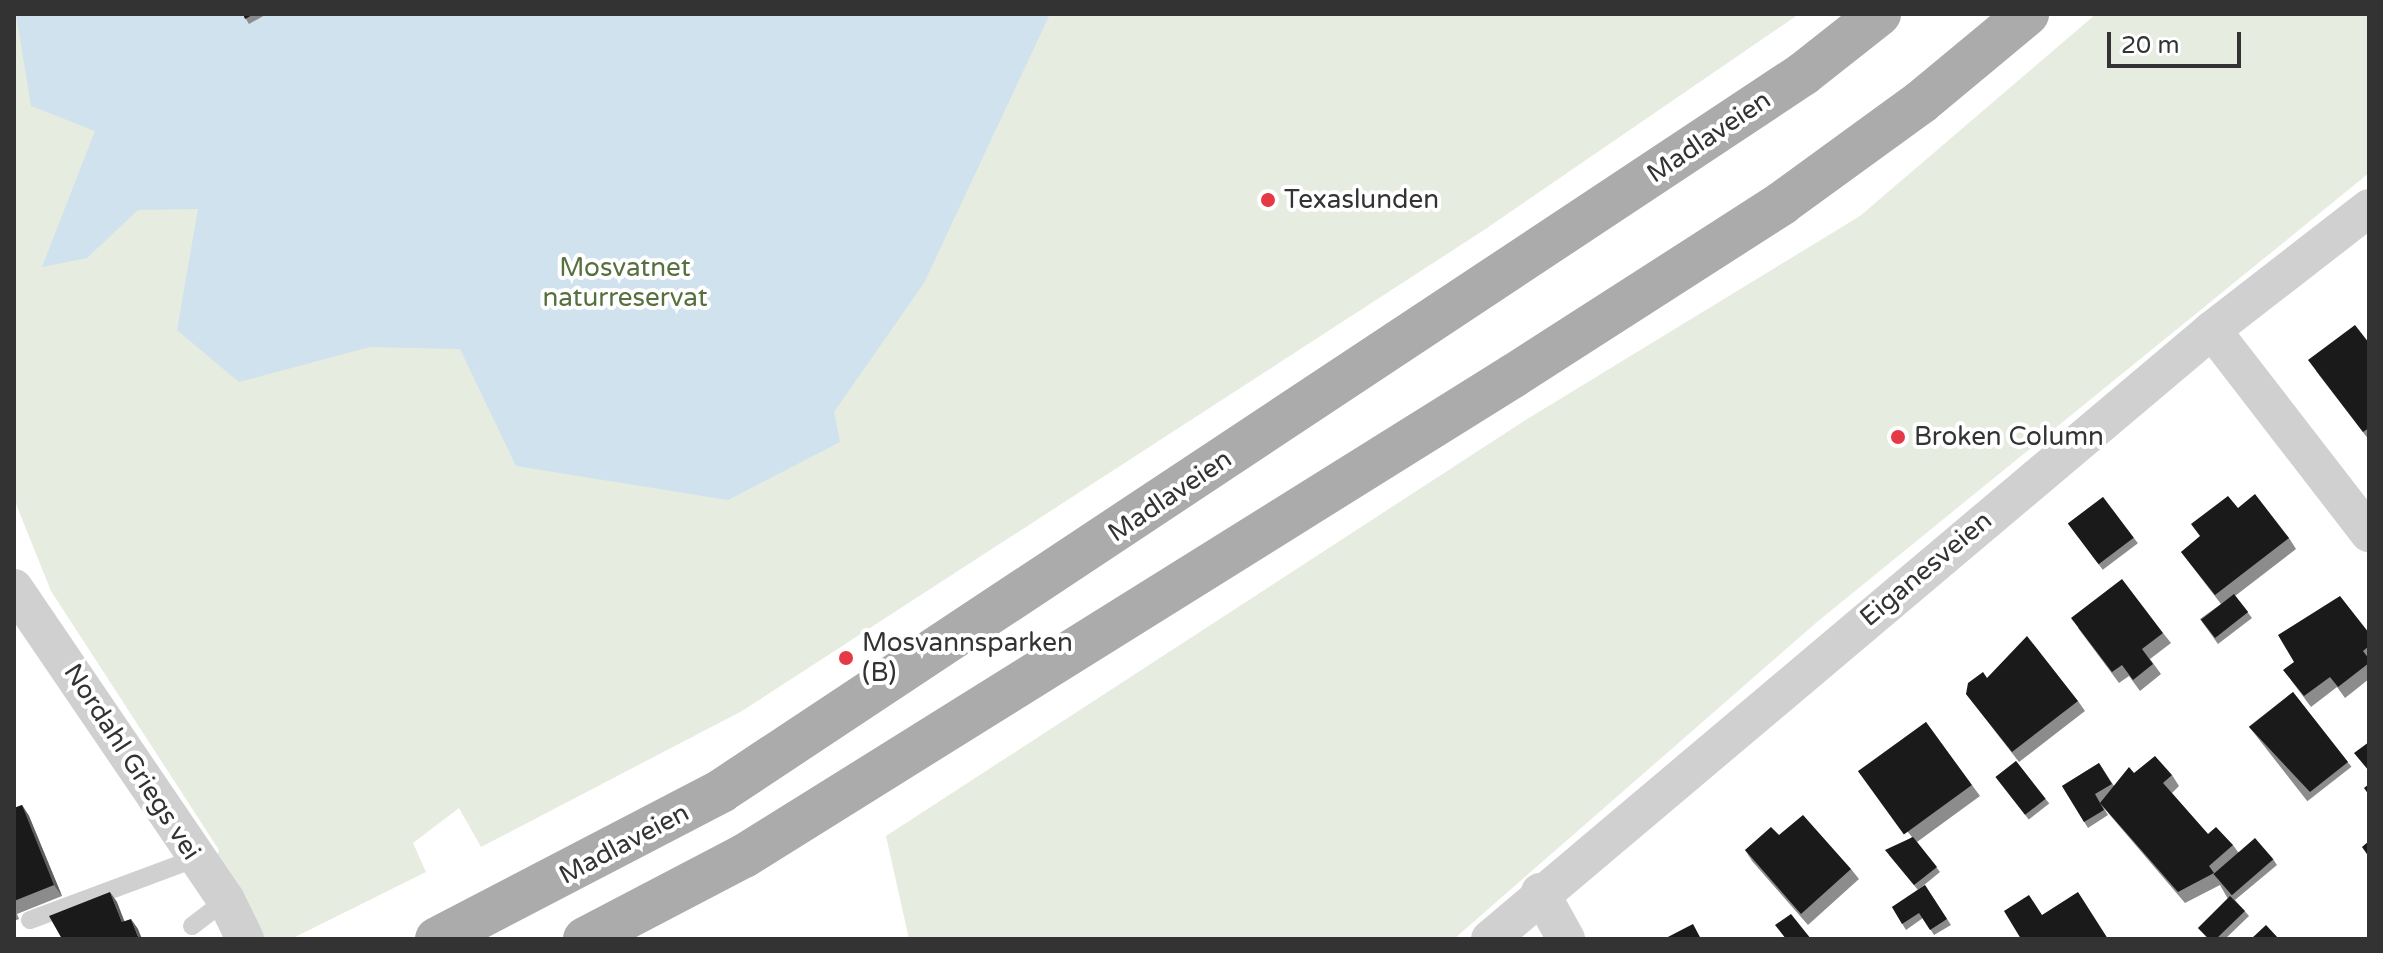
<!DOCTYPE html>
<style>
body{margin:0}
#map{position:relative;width:2383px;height:953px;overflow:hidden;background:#fff;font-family:"Varela Round",sans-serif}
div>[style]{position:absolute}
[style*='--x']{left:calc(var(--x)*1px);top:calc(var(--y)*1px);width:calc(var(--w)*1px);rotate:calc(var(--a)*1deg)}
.green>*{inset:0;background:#e6ecdf}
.water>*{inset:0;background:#cfe2ee}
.lane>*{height:18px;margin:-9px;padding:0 9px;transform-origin:9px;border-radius:9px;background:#d0d0d0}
.street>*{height:38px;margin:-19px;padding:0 19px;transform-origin:19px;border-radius:19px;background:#d0d0d0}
.primary>*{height:44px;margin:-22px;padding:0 22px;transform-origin:22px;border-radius:22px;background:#ababab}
.wall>*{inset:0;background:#8c8c8c;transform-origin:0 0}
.shaded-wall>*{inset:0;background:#5f5f5f}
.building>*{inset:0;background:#1a1a1a;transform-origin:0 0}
.dots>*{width:22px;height:22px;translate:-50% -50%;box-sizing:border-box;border:4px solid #fff;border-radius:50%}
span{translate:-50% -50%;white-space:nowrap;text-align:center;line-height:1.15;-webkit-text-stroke:8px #fff;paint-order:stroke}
.street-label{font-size:26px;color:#333}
.poi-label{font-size:26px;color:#333}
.left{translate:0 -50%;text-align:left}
.park-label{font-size:26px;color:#56703f}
.frame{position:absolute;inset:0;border:16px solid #333;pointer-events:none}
.scale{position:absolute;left:2107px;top:32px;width:134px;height:36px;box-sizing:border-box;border:4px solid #333;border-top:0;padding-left:10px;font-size:24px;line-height:28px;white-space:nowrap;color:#333;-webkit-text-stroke:6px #fff;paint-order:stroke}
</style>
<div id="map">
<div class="green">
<i style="clip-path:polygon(14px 14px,1799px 14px,1484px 230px,742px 711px,481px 847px,459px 808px,413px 843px,426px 872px,291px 939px,262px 939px,212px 866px,219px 850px,51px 591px,14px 499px)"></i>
<i style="clip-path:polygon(2096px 14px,2369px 14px,2369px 173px,1817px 622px,1454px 939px,909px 939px,886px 836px,1524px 421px,1860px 216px)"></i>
</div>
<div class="water">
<i style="clip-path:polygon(16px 14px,1050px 14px,924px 283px,834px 412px,840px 442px,728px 500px,516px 466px,460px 349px,370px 347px,239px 382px,177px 330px,198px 209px,138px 210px,87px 258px,42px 267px,95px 131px,31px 106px)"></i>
</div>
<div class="lane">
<i style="--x:30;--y:920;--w:175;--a:-20.4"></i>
<i style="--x:192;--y:926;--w:43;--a:-37.4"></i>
</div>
<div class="street">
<i style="--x:2212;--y:330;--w:257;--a:52.3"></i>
<i style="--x:14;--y:588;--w:377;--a:55.8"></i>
<i style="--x:226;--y:900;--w:43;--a:64"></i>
<i style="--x:1540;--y:892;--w:54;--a:61"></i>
<i style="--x:1490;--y:939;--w:945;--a:-40.15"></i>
<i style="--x:2212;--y:330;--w:199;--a:-37.8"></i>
</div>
<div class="primary">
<i style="--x:437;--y:939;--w:320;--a:-27.5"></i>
<i style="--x:721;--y:791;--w:1298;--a:-33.53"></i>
<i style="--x:1803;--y:74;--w:97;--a:-38.3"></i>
<i style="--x:585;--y:939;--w:179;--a:-27.6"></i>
<i style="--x:744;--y:856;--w:907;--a:-31.97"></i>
<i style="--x:1513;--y:376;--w:320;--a:-32.7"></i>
<i style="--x:1782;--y:203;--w:172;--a:-36"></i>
<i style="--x:1921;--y:102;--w:138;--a:-39.7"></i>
</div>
<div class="wall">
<i style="clip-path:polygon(243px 14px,267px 14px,249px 24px)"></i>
<i style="clip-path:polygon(2369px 343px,2369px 440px,2316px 371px)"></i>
<i style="left:2103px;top:497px;width:58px;height:44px;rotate:53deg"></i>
<i style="clip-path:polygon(2238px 508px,2289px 538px,2296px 549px,2235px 596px,2252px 618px,2218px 644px,2200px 619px,2221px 604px,2181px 552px)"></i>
<i style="clip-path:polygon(2078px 628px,2163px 633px,2171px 643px,2150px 659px,2161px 674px,2140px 691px,2129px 676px,2119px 683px)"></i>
<i style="clip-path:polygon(2369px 633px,2369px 679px,2345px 698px,2337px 687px,2311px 707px,2291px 680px)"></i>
<i style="clip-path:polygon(1987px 678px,2078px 701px,2085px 711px,2019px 762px,1966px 694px)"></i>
<i style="left:2293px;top:692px;width:95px;height:56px;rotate:52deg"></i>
<i style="clip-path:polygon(1926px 722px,1980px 796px,1917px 842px,1940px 872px,1918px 890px,1889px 855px,1912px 837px,1858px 771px)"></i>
<i style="left:2016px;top:761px;width:54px;height:26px;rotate:52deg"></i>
<i style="clip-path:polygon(2099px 763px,2114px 786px,2134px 773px,2172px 775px,2179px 786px,2172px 793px,2208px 834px,2233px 845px,2238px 852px,2273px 859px,2277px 865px,2235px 900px,2249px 916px,2225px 939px,2208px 939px,2198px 928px,2228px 899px,2220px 885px,2185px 903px,2103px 807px,2108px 815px,2088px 828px,2062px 786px)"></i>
<i style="clip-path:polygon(22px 805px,29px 816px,62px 896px,17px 914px,19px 919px,14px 921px,14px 808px)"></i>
<i style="clip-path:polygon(1779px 835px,1851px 869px,1859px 879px,1808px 925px,1752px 861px,1745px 850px)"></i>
<i style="clip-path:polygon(1925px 885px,1951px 925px,1934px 935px,1923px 918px,1906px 930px,1892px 907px)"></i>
</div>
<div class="shaded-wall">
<i style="clip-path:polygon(22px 805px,29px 816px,62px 896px,54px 885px)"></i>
<i style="clip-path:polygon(110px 892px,117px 902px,129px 933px,122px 922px)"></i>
<i style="clip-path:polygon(131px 919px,138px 929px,142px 939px,139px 939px)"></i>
</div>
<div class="building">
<i style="clip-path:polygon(243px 14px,254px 14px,245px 19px)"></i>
<i style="clip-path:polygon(2355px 325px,2369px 343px,2369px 428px,2363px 432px,2308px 360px)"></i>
<i style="clip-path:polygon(2255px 494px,2289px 538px,2215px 595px,2181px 552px,2200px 536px,2191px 524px,2228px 496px,2238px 508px)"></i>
<i style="left:2103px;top:497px;width:51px;height:44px;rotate:53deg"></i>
<i style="clip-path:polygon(2122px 579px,2163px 633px,2142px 649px,2153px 664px,2133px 680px,2122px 665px,2112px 672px,2071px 618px)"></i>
<i style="left:2234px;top:594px;width:23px;height:42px;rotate:52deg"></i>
<i style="clip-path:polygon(2340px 596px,2369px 633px,2369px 646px,2363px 651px,2369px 659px,2369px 663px,2338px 687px,2330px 677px,2304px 696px,2283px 670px,2294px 662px,2278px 635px)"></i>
<i style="clip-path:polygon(2027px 636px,2078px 701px,2012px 752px,1966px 694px,1968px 683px,1983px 672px,1987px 678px)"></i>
<i style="clip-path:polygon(2293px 692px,2348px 762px,2310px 792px,2249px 727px)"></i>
<i style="left:1926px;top:722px;width:78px;height:84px;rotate:54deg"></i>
<i style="clip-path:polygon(2369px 742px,2369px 771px,2354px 753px)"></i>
<i style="clip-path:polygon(2155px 756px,2172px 775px,2163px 783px,2208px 834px,2216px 827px,2233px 845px,2209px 866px,2214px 873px,2178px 892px,2100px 803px,2129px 767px,2134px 773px)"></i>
<i style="left:2016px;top:761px;width:48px;height:26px;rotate:52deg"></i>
<i style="clip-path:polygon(2099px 763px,2112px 784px,2095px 794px,2104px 810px,2084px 822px,2062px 786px)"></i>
<i style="clip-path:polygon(2369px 784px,2369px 795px,2364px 788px)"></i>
<i style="clip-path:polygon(22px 805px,54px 885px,14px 901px,14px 808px)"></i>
<i style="clip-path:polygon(1803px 815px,1851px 869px,1801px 914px,1745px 850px,1771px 827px,1779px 835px)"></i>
<i style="clip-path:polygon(1913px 837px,1937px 867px,1914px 885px,1885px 850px)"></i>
<i style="left:2255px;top:838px;width:28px;height:55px;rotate:49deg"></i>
<i style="clip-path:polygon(2369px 841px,2369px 857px,2362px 847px)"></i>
<i style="clip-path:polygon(1925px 885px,1947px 919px,1930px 930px,1919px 913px,1902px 924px,1892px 907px)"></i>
<i style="clip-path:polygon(110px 892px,122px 922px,131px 919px,139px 939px,62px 939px,49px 916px)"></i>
<i style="clip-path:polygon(2078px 892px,2108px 939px,2021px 939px,2004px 911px,2029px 895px,2042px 915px)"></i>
<i style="clip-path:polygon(2230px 896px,2245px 911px,2216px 939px,2209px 939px,2198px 928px)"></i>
<i style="clip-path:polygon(1791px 914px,1811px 939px,1786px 939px,1775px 925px)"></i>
<i style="clip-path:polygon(1693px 924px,1701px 939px,1664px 939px)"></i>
<i style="clip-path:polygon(2266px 925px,2279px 939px,2251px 939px)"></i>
</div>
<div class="dots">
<i style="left:1268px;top:200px;background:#e63946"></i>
<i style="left:1898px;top:437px;background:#e63946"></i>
<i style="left:846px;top:658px;background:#e63946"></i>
</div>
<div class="street-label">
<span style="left:1709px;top:137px;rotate:-34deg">Madlaveien</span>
<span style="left:1170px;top:496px;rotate:-34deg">Madlaveien</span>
<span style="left:1926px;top:569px;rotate:-40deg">Eiganesveien</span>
<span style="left:132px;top:762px;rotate:57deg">Nordahl Griegs vei</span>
<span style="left:624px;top:844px;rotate:-28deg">Madlaveien</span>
</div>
<div class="poi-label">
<span class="left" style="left:1284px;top:200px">Texaslunden</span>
<span class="left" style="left:1914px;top:437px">Broken Column</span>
<span class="left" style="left:862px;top:658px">Mosvannsparken<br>(B)</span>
</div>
<div class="park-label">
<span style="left:625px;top:283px">Mosvatnet<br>naturreservat</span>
</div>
<div class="frame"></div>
<div class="scale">20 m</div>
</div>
